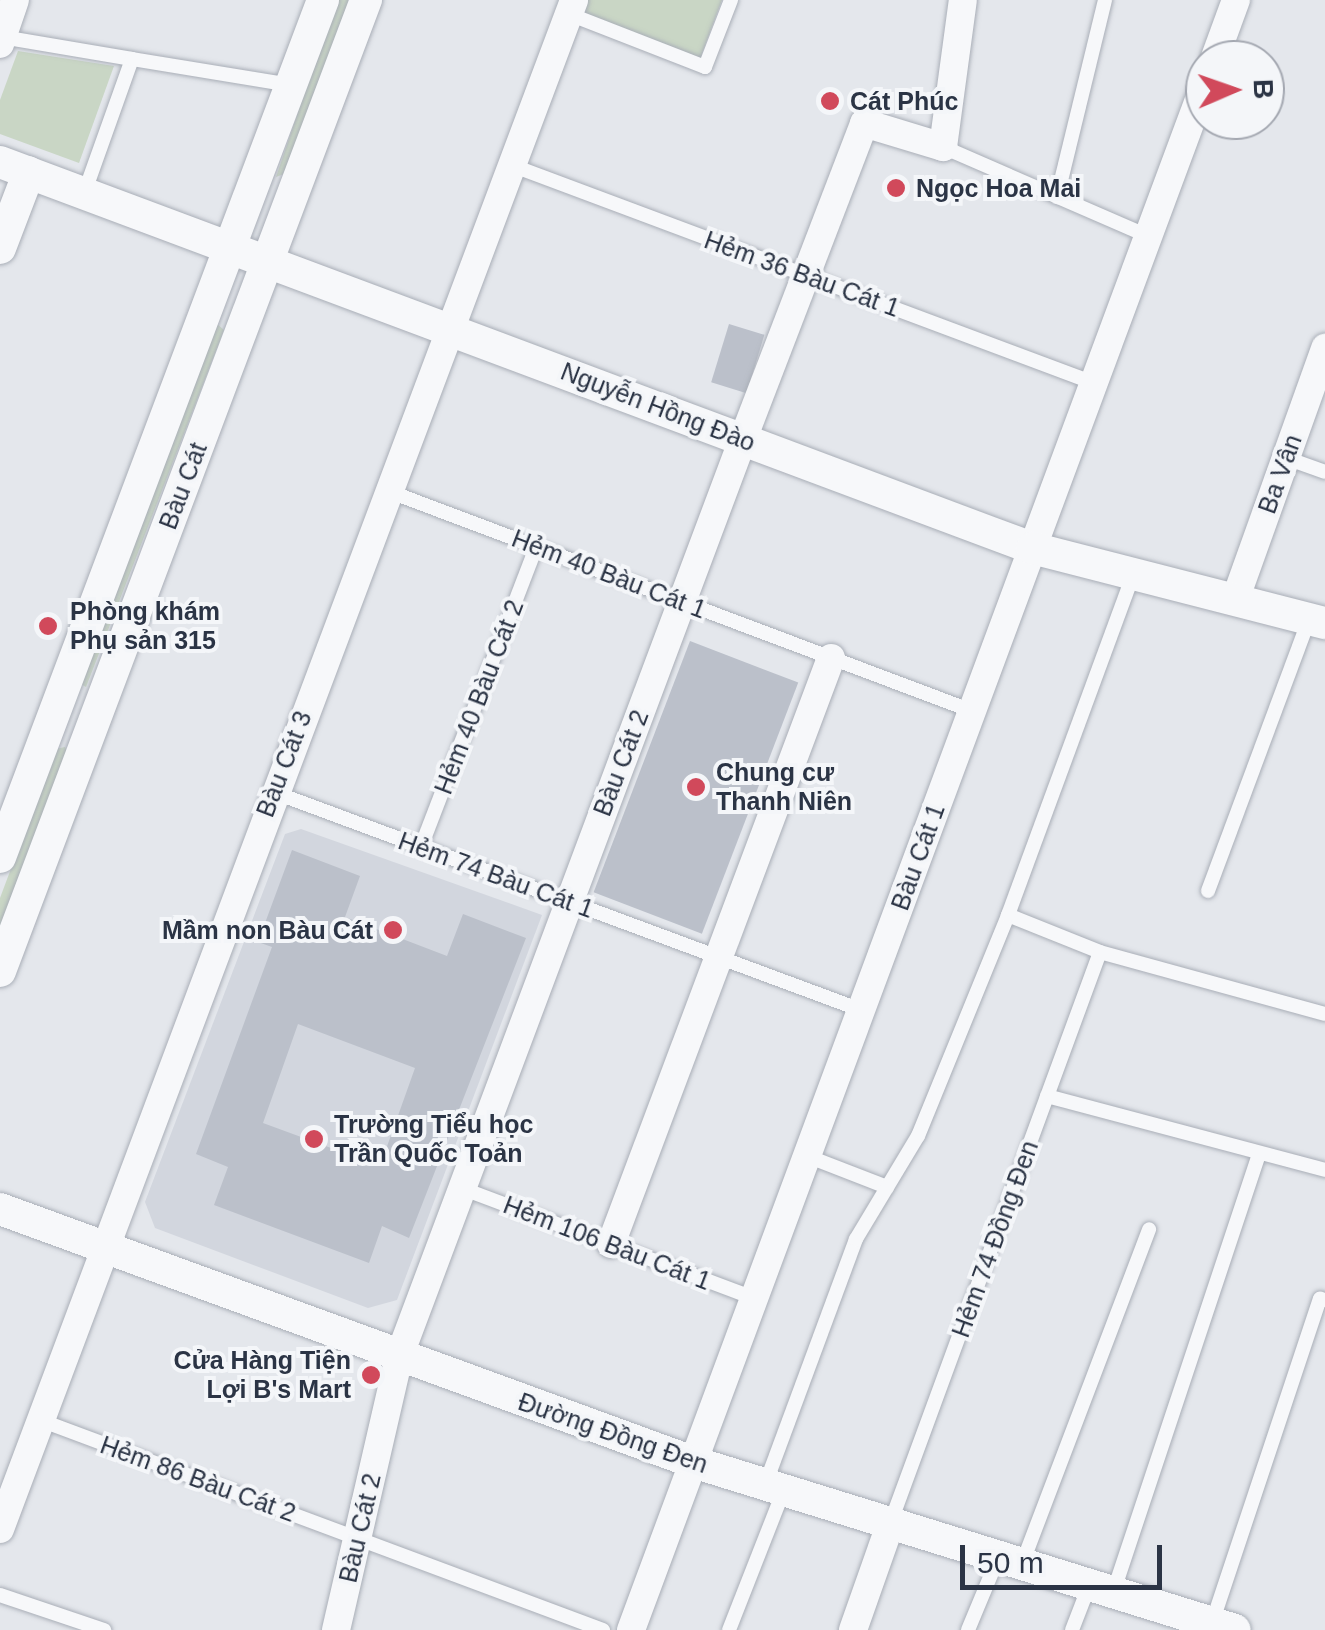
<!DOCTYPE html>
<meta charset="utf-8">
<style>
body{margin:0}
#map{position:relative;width:1325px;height:1630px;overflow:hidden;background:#e4e7ec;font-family:Arial,sans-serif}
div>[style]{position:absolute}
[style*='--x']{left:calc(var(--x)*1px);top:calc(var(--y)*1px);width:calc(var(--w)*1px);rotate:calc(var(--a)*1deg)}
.built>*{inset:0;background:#d2d6de}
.green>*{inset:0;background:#c9d6c5}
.building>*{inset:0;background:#bbc0ca;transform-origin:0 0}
.roads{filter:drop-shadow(0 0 2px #a9aeb7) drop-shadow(0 0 2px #a9aeb7)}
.service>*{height:14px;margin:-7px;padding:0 7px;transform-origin:7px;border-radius:7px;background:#f7f8fa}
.minor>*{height:28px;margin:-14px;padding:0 14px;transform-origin:14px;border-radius:14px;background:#f7f8fa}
.tertiary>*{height:32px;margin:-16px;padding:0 16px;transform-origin:16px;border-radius:16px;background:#f7f8fa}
.dots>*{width:28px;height:28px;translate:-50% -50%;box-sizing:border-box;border:5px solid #f4f6f9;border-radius:50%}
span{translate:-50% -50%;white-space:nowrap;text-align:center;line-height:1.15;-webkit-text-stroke:8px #f4f6f9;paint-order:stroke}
.poi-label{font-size:25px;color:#2b3445;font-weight:700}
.left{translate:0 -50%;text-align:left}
.right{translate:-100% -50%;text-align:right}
.street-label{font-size:25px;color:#2b3445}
.north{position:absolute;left:1185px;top:40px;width:100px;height:100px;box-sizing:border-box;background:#f4f6f9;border:2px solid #a4a8b1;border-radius:50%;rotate:88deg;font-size:28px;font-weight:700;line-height:40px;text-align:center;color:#2b3445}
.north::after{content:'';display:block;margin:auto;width:35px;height:45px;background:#d1495b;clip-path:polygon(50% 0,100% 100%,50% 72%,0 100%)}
.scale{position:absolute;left:960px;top:1545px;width:202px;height:45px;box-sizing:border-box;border:5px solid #2b3445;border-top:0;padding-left:12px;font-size:30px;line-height:35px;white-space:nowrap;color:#2b3445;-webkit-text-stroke:8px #f4f6f9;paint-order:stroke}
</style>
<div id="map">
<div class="built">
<i style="clip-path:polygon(301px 829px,542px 915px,397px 1300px,368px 1308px,155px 1228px,145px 1202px,285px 834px)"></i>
</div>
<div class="green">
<i style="clip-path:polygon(336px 0,349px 0,284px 174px,276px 177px)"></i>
<i style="clip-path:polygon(585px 0,722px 0,700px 59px,581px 12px)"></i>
<i style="clip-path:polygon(18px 51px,114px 66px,79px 163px,0 134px,0 100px)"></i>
<i style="clip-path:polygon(216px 323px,224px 330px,86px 687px,81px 684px)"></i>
<i style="clip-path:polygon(65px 747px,67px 751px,0 932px,0 898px,56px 749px)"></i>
</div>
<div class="building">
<i style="left:729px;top:324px;width:37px;height:61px;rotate:17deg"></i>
<i style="left:690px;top:641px;width:116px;height:269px;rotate:21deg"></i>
<i style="clip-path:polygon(evenodd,292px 850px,360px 876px,345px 917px,447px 956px,463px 914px,526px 938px,409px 1238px,382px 1226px,369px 1263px,214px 1205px,228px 1167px,196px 1154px,272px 947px,258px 942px,292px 850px,298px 1024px,415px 1068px,380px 1166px,263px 1123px,298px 1024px)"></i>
</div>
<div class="roads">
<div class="service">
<i style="--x:569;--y:14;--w:146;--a:21.3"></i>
<i style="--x:705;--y:67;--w:72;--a:-68.8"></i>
<i style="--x:2;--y:37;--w:132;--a:9.6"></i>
<i style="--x:132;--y:59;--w:140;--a:109.6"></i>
<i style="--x:132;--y:59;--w:160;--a:9.3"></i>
<i style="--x:943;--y:147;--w:223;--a:23.5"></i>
<i style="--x:511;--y:165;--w:622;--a:20.5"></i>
<i style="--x:1057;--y:197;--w:203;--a:-76.3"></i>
<i style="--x:1286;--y:458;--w:41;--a:19.7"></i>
<i style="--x:388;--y:491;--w:624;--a:20.64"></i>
<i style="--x:276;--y:793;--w:624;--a:20.35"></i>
<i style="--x:421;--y:847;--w:321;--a:-69"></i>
<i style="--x:1208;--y:891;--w:289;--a:-69.6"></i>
<i style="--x:1008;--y:915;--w:99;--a:21.9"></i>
<i style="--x:1100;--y:952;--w:233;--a:15.4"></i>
<i style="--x:1047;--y:1096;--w:288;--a:14.9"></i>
<i style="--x:807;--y:1156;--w:86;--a:21.2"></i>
<i style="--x:461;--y:1188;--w:313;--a:20.6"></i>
<i style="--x:40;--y:1420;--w:601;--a:20.46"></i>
<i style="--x:765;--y:1485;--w:262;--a:-69.7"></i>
<i style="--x:856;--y:1239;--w:120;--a:-59"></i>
<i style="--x:918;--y:1136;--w:239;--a:-67.8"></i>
<i style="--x:1008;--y:915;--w:362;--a:-69.8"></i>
<i style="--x:890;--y:1524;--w:609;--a:-69.84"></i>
<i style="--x:1022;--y:1564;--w:358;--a:-69.2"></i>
<i style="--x:1114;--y:1590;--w:459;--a:-71.6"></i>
<i style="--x:0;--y:1595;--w:110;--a:18.6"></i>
<i style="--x:1212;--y:1623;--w:342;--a:-71.6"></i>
<i style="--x:1320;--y:1299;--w:5;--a:11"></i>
<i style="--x:729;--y:1630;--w:148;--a:-68.6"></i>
<i style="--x:968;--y:1630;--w:78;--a:-67.4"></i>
<i style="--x:1072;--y:1630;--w:47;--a:-68.9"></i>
</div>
<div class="minor">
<i style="--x:0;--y:44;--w:46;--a:-71.2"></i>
<i style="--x:1214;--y:60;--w:64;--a:-69.9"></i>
<i style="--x:1235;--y:600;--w:268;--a:-70.3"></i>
<i style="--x:611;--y:1244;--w:626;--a:-69.42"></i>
<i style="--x:0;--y:1529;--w:1633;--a:-69.42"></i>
<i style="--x:336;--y:1630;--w:280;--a:-77"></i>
<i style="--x:399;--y:1357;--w:980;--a:-69.46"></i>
<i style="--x:743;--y:439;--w:338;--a:-69"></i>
<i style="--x:864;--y:123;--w:83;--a:16.9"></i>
<i style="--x:943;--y:147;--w:148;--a:-82.3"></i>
<i style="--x:631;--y:1630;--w:1650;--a:-69.64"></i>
<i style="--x:853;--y:1630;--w:111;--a:-70.6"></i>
</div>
<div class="tertiary">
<i style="--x:0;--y:162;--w:1102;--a:20.51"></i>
<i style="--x:1032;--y:548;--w:302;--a:14.4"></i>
<i style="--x:0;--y:248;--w:81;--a:-69.1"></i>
<i style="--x:0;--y:857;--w:916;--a:-69.35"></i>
<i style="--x:0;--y:971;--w:1038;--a:-69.35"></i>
<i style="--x:0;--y:1209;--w:738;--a:20.06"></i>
<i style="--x:693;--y:1462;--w:567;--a:17.22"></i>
</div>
</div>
<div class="dots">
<i style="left:830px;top:101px;background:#d1495b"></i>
<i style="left:896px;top:188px;background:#d1495b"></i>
<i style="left:48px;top:626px;background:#d1495b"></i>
<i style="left:696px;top:787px;background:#d1495b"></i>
<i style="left:393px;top:930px;background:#d1495b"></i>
<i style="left:314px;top:1139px;background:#d1495b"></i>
<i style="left:371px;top:1375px;background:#d1495b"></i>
</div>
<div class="poi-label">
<span class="left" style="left:850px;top:101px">Cát Phúc</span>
<span class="left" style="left:916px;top:188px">Ngọc Hoa Mai</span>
<span class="left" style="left:70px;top:626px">Phòng khám<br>Phụ sản 315</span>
<span class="left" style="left:716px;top:787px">Chung cư<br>Thanh Niên</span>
<span class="right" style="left:373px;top:930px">Mầm non Bàu Cát</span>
<span class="left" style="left:334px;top:1139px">Trường Tiểu học<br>Trần Quốc Toản</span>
<span class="right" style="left:351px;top:1375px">Cửa Hàng Tiện<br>Lợi B's Mart</span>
</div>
<div class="street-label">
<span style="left:802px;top:274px;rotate:20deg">Hẻm 36 Bàu Cát 1</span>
<span style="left:658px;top:407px;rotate:21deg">Nguyễn Hồng Đào</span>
<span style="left:1280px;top:474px;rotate:-70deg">Ba Vân</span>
<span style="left:183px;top:486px;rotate:-69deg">Bàu Cát</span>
<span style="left:609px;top:574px;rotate:21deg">Hẻm 40 Bàu Cát 1</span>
<span style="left:479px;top:697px;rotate:-69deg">Hẻm 40 Bàu Cát 2</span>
<span style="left:621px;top:763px;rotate:-69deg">Bàu Cát 2</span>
<span style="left:284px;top:764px;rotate:-69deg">Bàu Cát 3</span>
<span style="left:918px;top:857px;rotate:-70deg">Bàu Cát 1</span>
<span style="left:496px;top:875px;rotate:20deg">Hẻm 74 Bàu Cát 1</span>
<span style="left:995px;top:1239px;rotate:-70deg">Hẻm 74 Đồng Đen</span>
<span style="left:607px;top:1243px;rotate:21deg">Hẻm 106 Bàu Cát 1</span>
<span style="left:613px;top:1433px;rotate:19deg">Đường Đồng Đen</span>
<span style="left:198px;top:1479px;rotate:20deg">Hẻm 86 Bàu Cát 2</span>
<span style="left:360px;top:1528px;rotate:-77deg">Bàu Cát 2</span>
</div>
<div class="north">B</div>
<div class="scale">50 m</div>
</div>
